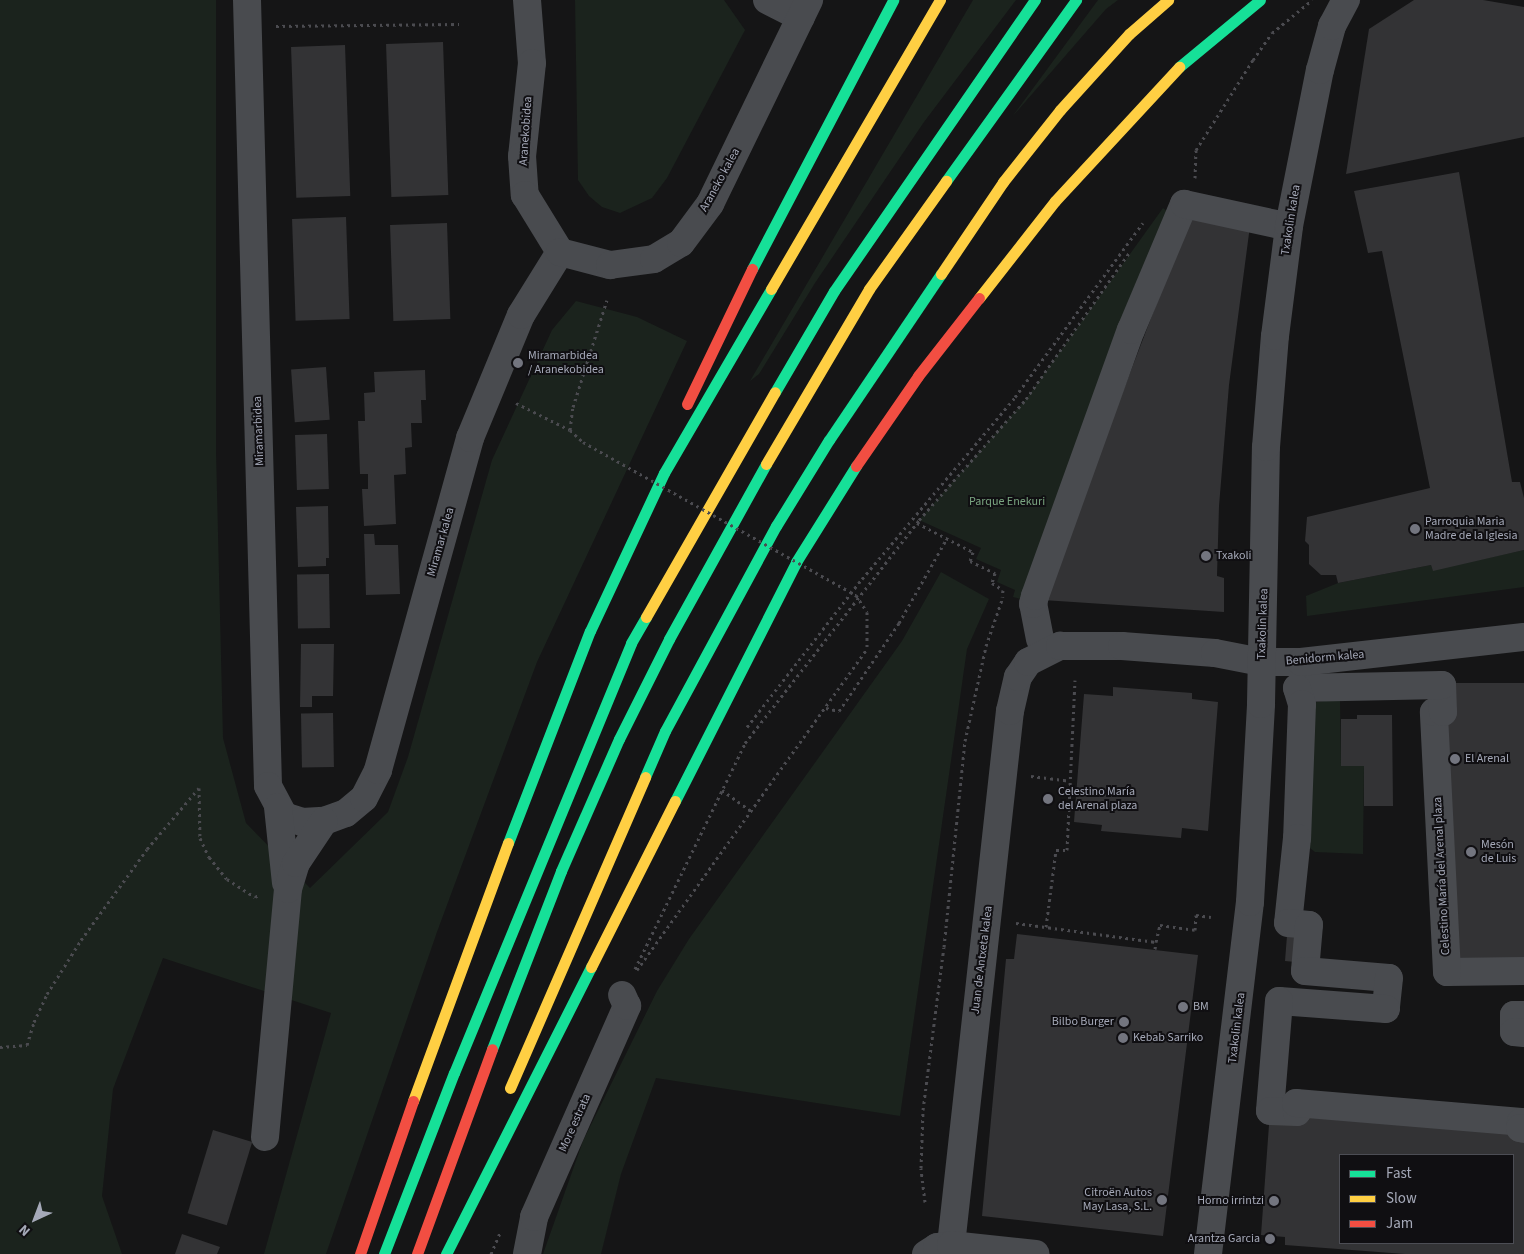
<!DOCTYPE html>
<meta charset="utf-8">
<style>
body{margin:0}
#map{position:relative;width:1524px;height:1254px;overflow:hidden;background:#151516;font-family:"Source Sans 3",sans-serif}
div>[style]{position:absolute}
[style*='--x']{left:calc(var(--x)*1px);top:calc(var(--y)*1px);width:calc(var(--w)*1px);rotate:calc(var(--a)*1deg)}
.green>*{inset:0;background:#1b231d}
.building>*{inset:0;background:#333335;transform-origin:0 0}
.path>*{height:3px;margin-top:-1.5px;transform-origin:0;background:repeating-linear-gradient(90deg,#4b4b50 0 2.5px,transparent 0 6.5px)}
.street>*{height:28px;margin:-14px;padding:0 14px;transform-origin:14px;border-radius:14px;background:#494b4f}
.fast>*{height:11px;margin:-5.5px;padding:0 5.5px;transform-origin:5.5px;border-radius:5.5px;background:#16e098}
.slow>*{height:11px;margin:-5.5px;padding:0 5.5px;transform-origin:5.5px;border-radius:5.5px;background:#ffcf43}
.jam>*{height:11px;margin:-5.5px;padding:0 5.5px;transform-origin:5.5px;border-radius:5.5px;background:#f24e42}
.path-bridge>*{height:3px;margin-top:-1.5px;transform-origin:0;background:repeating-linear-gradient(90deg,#4b4b50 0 2.5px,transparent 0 6.5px)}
.dots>*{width:14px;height:14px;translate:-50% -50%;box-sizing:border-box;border:2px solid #100f12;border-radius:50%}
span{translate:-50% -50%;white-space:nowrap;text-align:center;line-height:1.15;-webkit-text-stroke:4px #100f12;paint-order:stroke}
.street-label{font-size:12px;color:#a5a9b8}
.poi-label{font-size:12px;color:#a5a9b8}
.left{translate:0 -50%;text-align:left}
.right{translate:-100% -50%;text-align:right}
.park-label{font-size:12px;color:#7aa581}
.legend{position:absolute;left:1339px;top:1154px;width:175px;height:90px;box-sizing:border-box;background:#100f12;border:1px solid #4c4d54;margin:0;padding:6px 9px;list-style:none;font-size:15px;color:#a5a9b8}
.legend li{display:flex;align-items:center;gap:10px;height:25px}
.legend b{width:25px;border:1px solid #4c4d54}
.north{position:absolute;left:10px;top:1194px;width:50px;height:50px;-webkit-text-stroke:4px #100f12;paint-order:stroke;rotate:223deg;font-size:14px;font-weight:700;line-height:20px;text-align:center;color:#a5a9b8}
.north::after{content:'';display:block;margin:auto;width:18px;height:22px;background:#a5a9b8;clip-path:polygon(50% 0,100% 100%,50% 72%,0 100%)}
</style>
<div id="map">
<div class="green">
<i style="clip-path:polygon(0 0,216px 0,216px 451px,223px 738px,246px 823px,310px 888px,388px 812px,408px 757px,492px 460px,552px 330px,576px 301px,637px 317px,687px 341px,537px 662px,437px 932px,326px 1254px,264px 1254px,331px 1013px,163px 958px,113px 1089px,102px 1196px,122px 1254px,0 1254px)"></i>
<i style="clip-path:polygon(575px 0,724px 0,745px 30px,667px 178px,652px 198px,620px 213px,602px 207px,589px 196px,578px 180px)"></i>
<i style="clip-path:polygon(973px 0,1016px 0,924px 122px,815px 283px,759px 374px,750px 381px)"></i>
<i style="clip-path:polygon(1098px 0,1118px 0,1106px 9px,1012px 117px)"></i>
<i style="clip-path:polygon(1163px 208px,1171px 214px,1028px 601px,1013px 597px,1015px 590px,997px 582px,1001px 570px,976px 559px,981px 548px,919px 520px,1026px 399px)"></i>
<i style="clip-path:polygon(1524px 550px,1524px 587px,1307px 616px,1306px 596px,1338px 583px,1431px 565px,1433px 570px)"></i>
<i style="clip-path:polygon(941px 572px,989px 599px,967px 649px,900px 1116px,656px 1078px,621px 1174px,601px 1254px,543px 1254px,583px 1141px,657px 991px,689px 939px,902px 641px)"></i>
<i style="clip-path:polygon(1340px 699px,1341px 765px,1364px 766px,1363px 854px,1315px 852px,1297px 838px,1302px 704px)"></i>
</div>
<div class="building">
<i style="clip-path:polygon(1414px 0,1483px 0,1524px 7px,1524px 137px,1346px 174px,1369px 29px)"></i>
<i style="left:443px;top:42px;width:153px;height:57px;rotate:88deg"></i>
<i style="left:345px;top:45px;width:151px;height:54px;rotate:88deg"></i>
<i style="clip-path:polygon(1459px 172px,1512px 482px,1520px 482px,1524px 498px,1524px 550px,1433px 571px,1431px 565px,1338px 583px,1336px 575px,1321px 575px,1309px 564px,1309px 545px,1305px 541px,1307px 517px,1430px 488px,1382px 251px,1368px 253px,1354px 191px)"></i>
<i style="clip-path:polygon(1191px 214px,1250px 226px,1229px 385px,1219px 506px,1217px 576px,1224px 578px,1224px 612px,1043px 600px)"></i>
<i style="left:346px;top:217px;width:102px;height:54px;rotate:88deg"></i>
<i style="left:447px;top:223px;width:96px;height:57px;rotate:88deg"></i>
<i style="left:326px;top:367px;width:53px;height:35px;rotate:86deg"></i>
<i style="clip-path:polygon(425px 370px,426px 400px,421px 400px,422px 423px,411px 423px,412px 447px,405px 448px,406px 474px,394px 475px,396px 524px,364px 526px,362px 489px,368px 489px,368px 474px,360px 474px,358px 421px,365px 421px,364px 393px,375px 392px,374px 372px)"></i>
<i style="left:327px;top:434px;width:55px;height:32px;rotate:88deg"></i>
<i style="clip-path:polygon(328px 506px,329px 558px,326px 558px,326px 566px,298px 567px,296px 507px)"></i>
<i style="clip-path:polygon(364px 534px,374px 534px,375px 545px,398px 545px,400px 594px,366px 595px)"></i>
<i style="left:329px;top:574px;width:54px;height:32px;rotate:89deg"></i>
<i style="clip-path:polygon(301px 644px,334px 644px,333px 696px,312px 696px,312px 707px,300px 707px)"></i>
<i style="left:1524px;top:683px;width:288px;height:82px;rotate:90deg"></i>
<i style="clip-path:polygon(1113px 687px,1192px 693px,1192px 699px,1218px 702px,1208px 831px,1182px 828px,1181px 838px,1101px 831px,1102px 825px,1074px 822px,1084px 694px,1113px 696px)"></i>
<i style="left:333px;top:713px;width:54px;height:32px;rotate:89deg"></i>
<i style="clip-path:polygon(1357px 715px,1392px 715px,1393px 806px,1364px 806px,1364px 766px,1341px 766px,1341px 719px,1357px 719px)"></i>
<i style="clip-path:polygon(1288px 923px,1306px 963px,1285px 961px)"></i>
<i style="clip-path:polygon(1017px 934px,1198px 955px,1163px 1236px,982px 1216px,1006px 959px,1014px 959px)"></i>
<i style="clip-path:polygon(evenodd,1270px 1111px,1524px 1129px,1524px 1254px,1405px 1254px,1285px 1245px,1285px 1237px,1261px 1235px,1270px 1111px,1340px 1155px,1513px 1155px,1513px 1243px,1340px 1243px,1340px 1155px)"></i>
<i style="left:213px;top:1130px;width:41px;height:87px;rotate:17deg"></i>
<i style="clip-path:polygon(182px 1234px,220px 1247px,217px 1254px,175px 1254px)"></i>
</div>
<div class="path">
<i style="--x:276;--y:26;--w:183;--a:-0.6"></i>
<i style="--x:1195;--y:178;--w:28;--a:-88"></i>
<i style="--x:1196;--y:150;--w:107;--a:-57.7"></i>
<i style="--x:1253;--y:60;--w:33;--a:-55"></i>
<i style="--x:1272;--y:33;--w:52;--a:-39.5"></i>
<i style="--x:516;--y:403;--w:60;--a:26.6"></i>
<i style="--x:570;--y:430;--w:18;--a:43"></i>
<i style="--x:570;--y:430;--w:23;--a:-83"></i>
<i style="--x:573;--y:407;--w:112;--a:-72.4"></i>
<i style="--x:917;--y:523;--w:63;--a:27.4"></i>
<i style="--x:973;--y:552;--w:9;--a:108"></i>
<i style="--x:970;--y:561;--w:28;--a:26"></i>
<i style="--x:995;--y:573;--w:10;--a:107"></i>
<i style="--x:992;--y:583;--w:13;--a:32"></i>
<i style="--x:1003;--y:590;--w:7;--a:98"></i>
<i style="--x:826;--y:708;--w:13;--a:13"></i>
<i style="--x:839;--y:711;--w:107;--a:-55.7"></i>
<i style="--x:899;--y:623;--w:98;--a:-60.5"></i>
<i style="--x:747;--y:727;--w:187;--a:-52.2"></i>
<i style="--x:862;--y:579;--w:238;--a:-49.9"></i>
<i style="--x:1015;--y:397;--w:216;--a:-53.7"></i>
<i style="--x:1031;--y:776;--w:39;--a:7"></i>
<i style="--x:722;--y:790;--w:37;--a:36"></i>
<i style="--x:1016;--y:923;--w:141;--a:7.7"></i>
<i style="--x:1156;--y:942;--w:17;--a:-77"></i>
<i style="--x:1160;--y:925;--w:35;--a:8"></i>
<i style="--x:1195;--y:930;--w:15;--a:-86"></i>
<i style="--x:1196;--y:915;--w:15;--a:8"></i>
<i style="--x:1046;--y:927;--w:78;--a:-82.6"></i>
<i style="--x:1056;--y:850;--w:11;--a:0"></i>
<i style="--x:1067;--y:850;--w:170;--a:-87.3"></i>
<i style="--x:1155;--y:949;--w:7;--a:-82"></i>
<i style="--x:635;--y:969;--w:251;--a:-64"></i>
<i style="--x:745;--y:743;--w:283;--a:-52"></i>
<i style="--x:919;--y:520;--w:162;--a:-48.5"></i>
<i style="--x:1026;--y:399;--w:182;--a:-54.8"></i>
<i style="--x:637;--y:970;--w:395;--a:-54.4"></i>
<i style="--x:0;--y:1047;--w:27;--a:-4"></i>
<i style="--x:27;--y:1045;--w:24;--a:-73"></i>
<i style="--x:34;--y:1022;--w:31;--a:-65"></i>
<i style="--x:47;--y:994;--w:64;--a:-57.8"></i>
<i style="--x:81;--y:940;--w:112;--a:-54"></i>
<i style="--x:147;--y:849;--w:80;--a:-49.6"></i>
<i style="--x:199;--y:788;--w:50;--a:88.9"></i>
<i style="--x:200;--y:838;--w:21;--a:65"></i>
<i style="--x:209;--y:857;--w:28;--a:51"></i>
<i style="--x:227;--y:879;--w:33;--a:33"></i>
<i style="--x:255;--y:897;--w:4;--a:-27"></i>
<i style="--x:925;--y:1202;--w:34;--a:-97"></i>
<i style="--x:921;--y:1168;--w:58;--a:-88"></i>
<i style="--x:923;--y:1110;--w:164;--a:-82.7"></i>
<i style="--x:944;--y:947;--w:207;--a:-84.2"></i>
<i style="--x:965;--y:741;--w:97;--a:-77.5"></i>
<i style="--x:986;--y:646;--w:52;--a:-70.9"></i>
<i style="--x:491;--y:1254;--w:23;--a:-67"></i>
</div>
<div class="street">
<i style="--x:247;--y:0;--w:786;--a:88.47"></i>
<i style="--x:268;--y:786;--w:34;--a:62"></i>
<i style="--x:284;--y:816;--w:19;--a:18"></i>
<i style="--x:302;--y:822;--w:22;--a:-3"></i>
<i style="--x:324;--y:821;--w:23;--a:-20"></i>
<i style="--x:346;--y:813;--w:23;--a:-40"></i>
<i style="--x:364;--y:798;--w:31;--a:-63"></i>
<i style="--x:378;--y:770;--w:345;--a:-74.5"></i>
<i style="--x:470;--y:438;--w:133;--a:-67.5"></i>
<i style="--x:521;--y:315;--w:74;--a:-58.2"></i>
<i style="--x:527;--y:0;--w:63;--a:85.5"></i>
<i style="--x:532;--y:63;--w:94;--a:96.1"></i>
<i style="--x:522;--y:156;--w:39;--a:86"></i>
<i style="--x:525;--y:195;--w:67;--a:58.4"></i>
<i style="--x:767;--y:0;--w:38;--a:27"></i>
<i style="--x:560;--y:252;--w:52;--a:14.6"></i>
<i style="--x:610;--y:265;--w:44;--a:-7.8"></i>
<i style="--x:654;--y:259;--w:31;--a:-31"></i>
<i style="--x:681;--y:243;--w:49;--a:-53.4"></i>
<i style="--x:710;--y:204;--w:227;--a:-64.1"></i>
<i style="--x:1040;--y:639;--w:36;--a:-101"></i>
<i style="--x:1033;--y:604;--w:8;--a:-76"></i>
<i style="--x:1035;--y:596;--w:283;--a:-70.2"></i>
<i style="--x:1131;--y:330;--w:137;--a:-67.2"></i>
<i style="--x:1184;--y:204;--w:94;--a:12.3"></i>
<i style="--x:278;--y:807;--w:76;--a:84"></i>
<i style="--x:1524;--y:971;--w:77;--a:179.3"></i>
<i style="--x:1447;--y:972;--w:260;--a:-92.9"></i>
<i style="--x:1434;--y:712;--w:9;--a:0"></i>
<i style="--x:1443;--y:712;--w:27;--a:-92"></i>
<i style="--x:1442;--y:685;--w:145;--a:178.8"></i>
<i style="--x:1297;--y:688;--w:17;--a:73"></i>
<i style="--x:1302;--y:704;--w:134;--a:92.1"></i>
<i style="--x:1297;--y:838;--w:85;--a:96"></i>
<i style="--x:1288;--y:923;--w:21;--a:5"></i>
<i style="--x:1309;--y:925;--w:46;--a:95"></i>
<i style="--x:1305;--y:971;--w:84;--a:4.8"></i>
<i style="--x:1389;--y:978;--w:31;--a:96"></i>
<i style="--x:1386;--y:1009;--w:107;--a:-175.7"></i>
<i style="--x:1279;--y:1001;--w:110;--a:94.7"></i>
<i style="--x:1270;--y:1111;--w:27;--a:2"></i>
<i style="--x:1297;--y:1112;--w:9;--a:-96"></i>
<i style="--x:1296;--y:1103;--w:226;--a:4.8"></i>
<i style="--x:1521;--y:1122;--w:6;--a:99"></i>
<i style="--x:1520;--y:1128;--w:4;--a:14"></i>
<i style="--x:1524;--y:1015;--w:10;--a:180"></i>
<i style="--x:1514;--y:1015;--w:17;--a:90"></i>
<i style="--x:1514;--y:1032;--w:10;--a:6"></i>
<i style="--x:265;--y:1137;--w:249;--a:-84.7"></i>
<i style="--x:288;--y:889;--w:27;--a:-73"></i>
<i style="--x:296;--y:863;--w:50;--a:-56.3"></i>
<i style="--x:951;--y:1245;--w:537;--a:-83.7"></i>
<i style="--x:1010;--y:711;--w:35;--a:-77"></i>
<i style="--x:1018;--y:677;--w:18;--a:-56"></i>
<i style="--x:1028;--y:662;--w:36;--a:-27"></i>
<i style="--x:1060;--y:646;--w:62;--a:0"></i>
<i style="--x:1122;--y:646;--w:93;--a:4.3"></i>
<i style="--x:1215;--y:653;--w:47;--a:11.1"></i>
<i style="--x:1261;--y:662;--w:40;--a:0"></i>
<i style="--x:1301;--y:662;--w:224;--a:-6.4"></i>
<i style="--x:527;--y:1254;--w:38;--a:-79"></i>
<i style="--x:534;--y:1217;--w:231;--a:-66.2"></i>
<i style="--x:627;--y:1006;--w:12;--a:-114"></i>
<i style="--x:926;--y:1254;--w:13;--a:-32"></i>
<i style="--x:937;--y:1247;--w:14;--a:-8"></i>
<i style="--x:951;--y:1245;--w:85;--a:6"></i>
<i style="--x:1208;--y:1254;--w:354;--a:-83.2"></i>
<i style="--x:1250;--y:902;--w:198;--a:-86.8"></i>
<i style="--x:1261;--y:704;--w:257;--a:-88.9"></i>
<i style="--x:1266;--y:447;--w:111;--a:-85.4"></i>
<i style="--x:1275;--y:336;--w:111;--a:-82.7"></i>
<i style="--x:1289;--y:226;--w:159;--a:-78.8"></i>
<i style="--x:1320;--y:70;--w:46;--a:-74.7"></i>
<i style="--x:1332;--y:26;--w:30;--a:-62"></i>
</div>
<div class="fast">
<i style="--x:1179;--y:67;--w:105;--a:-39.6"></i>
<i style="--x:946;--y:181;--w:223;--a:-54.3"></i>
<i style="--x:752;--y:269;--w:304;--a:-62.3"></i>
<i style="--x:775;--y:392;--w:117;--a:-59.7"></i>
<i style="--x:834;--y:291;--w:354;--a:-55.4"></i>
<i style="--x:645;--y:777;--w:50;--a:-66.5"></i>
<i style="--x:665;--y:731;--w:233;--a:-61.6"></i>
<i style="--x:776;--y:526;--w:101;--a:-58.4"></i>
<i style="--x:829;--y:440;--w:200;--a:-56"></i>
<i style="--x:675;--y:801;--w:268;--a:-63.1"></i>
<i style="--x:796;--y:562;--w:113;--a:-58"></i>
<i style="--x:508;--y:843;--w:227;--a:-68.9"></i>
<i style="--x:590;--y:631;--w:174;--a:-64.9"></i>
<i style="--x:664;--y:473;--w:213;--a:-59.8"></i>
<i style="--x:492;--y:1049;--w:191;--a:-68.8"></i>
<i style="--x:561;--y:871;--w:144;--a:-66.3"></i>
<i style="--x:619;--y:739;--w:112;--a:-63.4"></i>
<i style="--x:669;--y:639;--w:200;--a:-61"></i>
<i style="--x:384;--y:1254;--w:194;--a:-68.9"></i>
<i style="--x:454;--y:1073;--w:465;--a:-67.6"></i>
<i style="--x:631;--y:643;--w:30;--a:-60"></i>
<i style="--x:446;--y:1254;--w:322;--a:-63.2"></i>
</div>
<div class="slow">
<i style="--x:941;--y:274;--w:111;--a:-56"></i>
<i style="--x:1003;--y:182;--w:92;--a:-51.6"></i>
<i style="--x:1060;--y:110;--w:103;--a:-47.8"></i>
<i style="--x:1129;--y:34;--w:52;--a:-41.1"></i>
<i style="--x:771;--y:289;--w:335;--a:-59.7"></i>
<i style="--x:979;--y:298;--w:123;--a:-51.9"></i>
<i style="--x:1055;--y:201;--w:183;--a:-47.2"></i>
<i style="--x:766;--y:464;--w:203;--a:-59.5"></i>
<i style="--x:869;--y:289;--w:133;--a:-54.5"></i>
<i style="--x:646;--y:617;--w:259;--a:-60.2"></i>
<i style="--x:591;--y:967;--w:186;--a:-63.2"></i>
<i style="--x:510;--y:1088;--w:339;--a:-66.5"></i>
<i style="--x:413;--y:1101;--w:275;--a:-69.8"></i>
</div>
<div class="jam">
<i style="--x:687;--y:404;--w:150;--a:-64.3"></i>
<i style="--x:856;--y:466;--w:109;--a:-55.4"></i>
<i style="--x:918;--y:376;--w:99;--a:-52"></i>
<i style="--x:360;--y:1254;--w:162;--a:-70.9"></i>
<i style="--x:417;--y:1254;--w:218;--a:-69.9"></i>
</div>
<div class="path-bridge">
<i style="--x:583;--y:442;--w:313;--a:29.3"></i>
<i style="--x:856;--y:595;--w:20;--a:57"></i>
<i style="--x:867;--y:612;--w:37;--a:90"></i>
</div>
<div class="dots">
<i style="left:518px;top:363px;background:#73757f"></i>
<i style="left:1415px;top:529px;background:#73757f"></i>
<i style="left:1206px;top:556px;background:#73757f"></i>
<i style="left:1455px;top:759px;background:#73757f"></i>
<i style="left:1048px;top:799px;background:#73757f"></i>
<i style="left:1471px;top:852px;background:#73757f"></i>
<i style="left:1183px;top:1007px;background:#73757f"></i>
<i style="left:1124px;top:1022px;background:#73757f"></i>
<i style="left:1123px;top:1038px;background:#73757f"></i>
<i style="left:1162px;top:1200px;background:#73757f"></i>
<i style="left:1274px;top:1201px;background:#73757f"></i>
<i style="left:1270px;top:1239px;background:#73757f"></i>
</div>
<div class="street-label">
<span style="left:526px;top:131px;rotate:-86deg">Aranekobidea</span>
<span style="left:720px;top:180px;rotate:-61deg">Araneko kalea</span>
<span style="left:1291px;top:220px;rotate:-81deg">Txakolin kalea</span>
<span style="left:259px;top:431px;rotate:-92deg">Miramarbidea</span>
<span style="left:441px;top:542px;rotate:-74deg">Miramar kalea</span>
<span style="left:1263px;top:624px;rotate:-88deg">Txakolin kalea</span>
<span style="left:1325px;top:658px;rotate:-5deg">Benidorm kalea</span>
<span style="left:1442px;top:876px;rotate:-93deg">Celestino María del Arenal plaza</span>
<span style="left:982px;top:960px;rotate:-83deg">Juan de Antxeta kalea</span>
<span style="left:1237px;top:1028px;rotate:-83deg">Txakolin kalea</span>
<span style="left:575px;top:1123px;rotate:-66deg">More estrata</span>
</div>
<div class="poi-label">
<span class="left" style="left:528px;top:363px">Miramarbidea<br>/ Aranekobidea</span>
<span class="left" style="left:1425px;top:529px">Parroquia Maria<br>Madre de la Iglesia</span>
<span class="left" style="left:1216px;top:556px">Txakoli</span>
<span class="left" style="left:1465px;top:759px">El Arenal</span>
<span class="left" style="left:1058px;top:799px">Celestino María<br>del Arenal plaza</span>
<span class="left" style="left:1481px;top:852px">Mesón<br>de Luis</span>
<span class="left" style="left:1193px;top:1007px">BM</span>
<span class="right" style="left:1114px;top:1022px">Bilbo Burger</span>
<span class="left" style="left:1133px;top:1038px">Kebab Sarriko</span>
<span class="right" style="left:1152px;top:1200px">Citroën Autos<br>May Lasa, S.L.</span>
<span class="right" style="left:1264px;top:1201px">Horno irrintzi</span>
<span class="right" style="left:1260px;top:1239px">Arantza Garcia</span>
</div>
<div class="park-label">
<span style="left:1007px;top:502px">Parque Enekuri</span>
</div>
<ul class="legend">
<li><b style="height:6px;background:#16e098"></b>Fast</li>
<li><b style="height:6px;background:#ffcf43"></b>Slow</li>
<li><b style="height:6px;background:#f24e42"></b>Jam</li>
</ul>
<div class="north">N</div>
</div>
